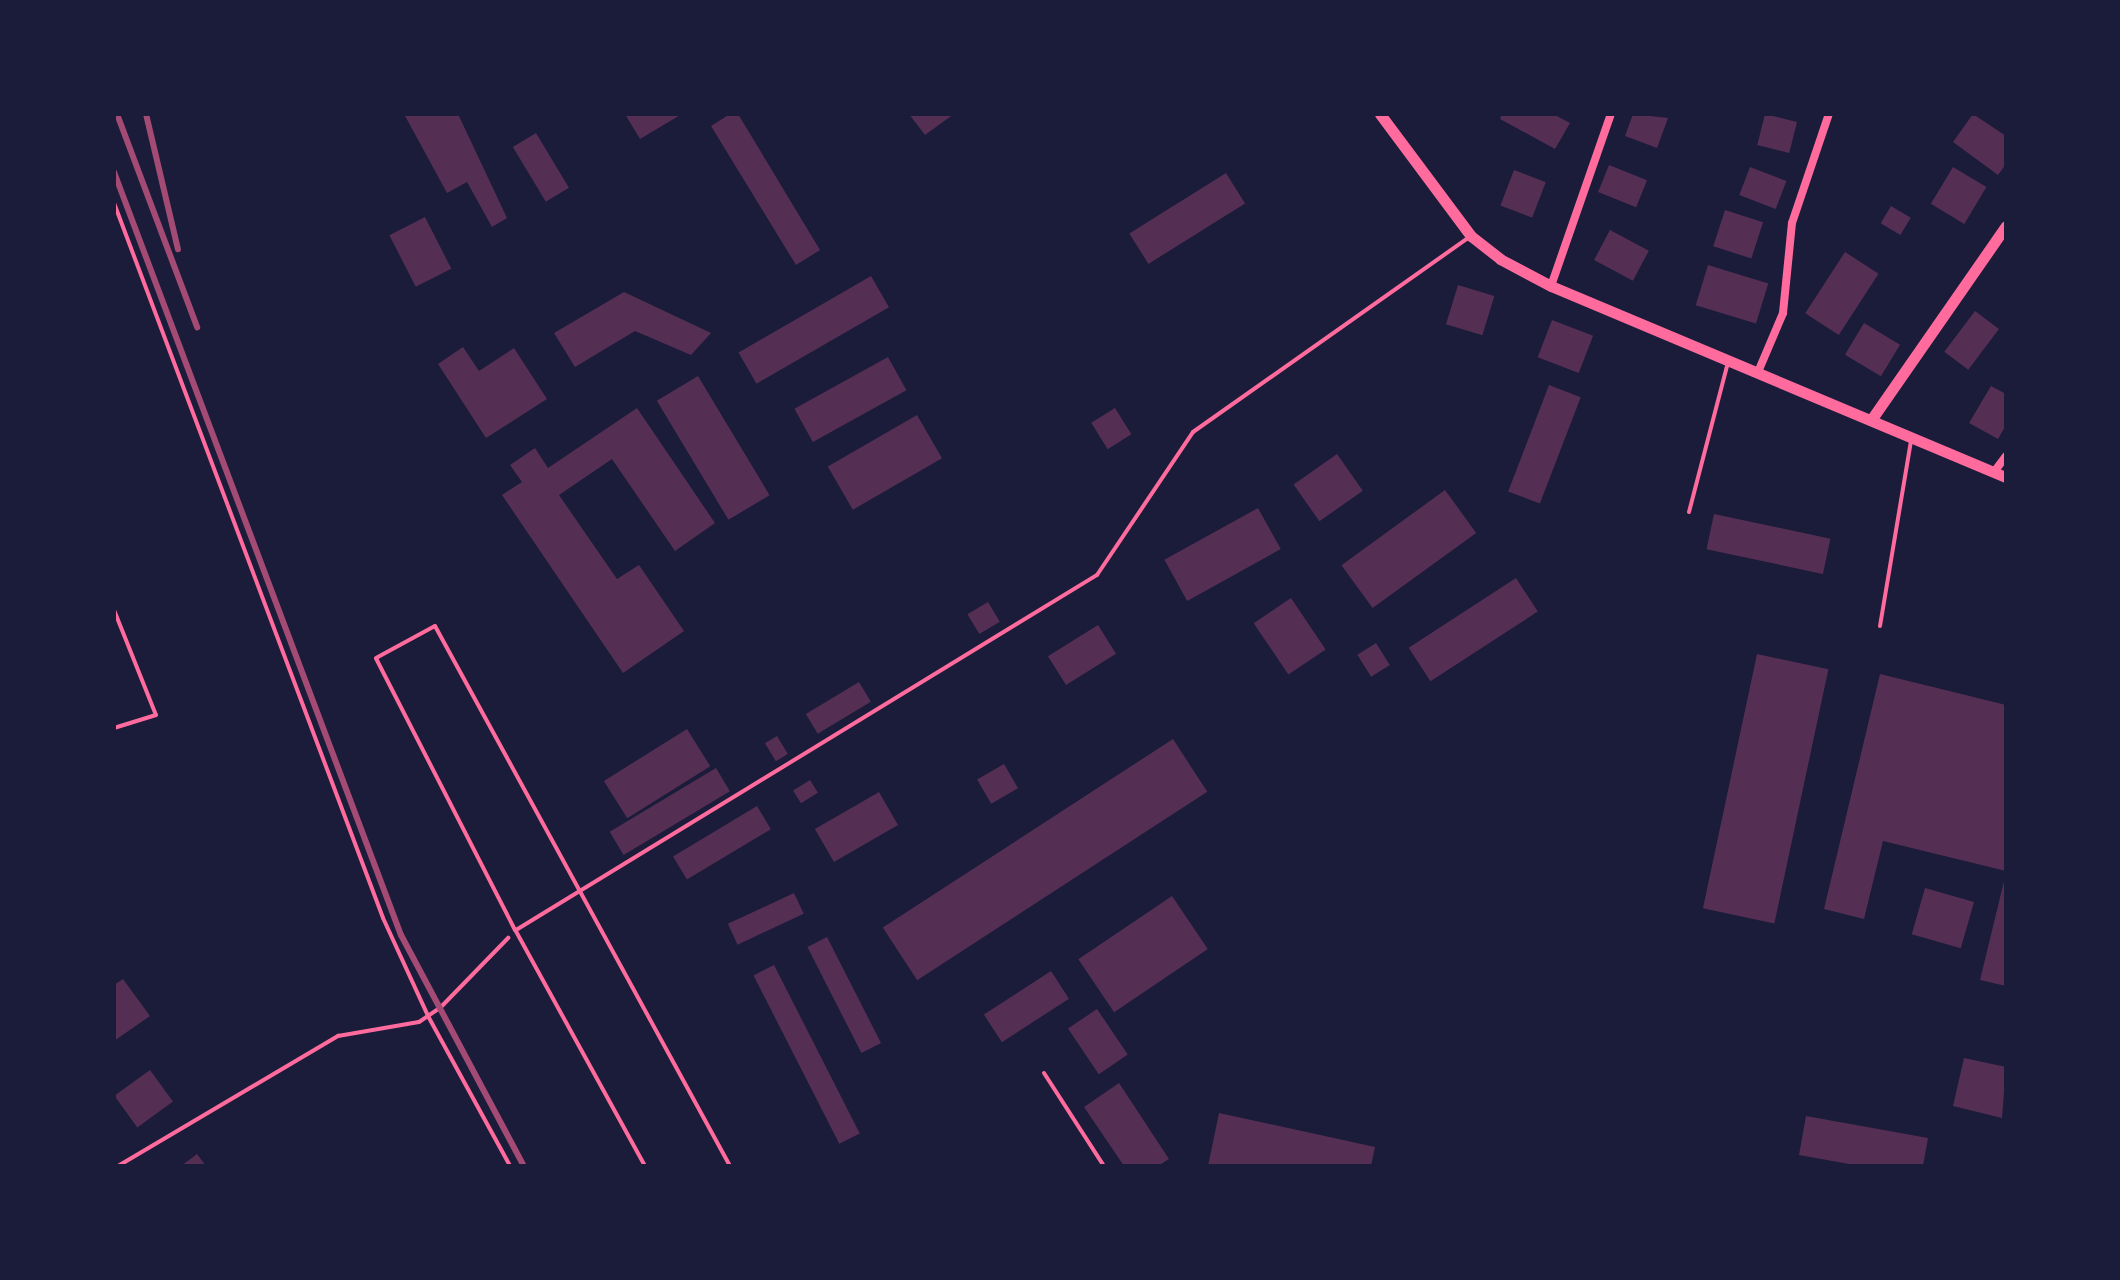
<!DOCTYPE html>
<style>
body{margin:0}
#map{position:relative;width:2120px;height:1280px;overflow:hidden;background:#1b1b3a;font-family:"PT Sans Narrow",sans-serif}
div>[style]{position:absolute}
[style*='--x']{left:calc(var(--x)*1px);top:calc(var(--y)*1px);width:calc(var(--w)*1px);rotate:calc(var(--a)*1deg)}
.building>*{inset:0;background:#542f53;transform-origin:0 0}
.path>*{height:4px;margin:-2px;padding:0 2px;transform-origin:2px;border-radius:2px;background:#ff6b9d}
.service>*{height:4px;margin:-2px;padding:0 2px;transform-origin:2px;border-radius:2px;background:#ff6b9d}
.minor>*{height:8px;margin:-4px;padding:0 4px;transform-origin:4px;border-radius:4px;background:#ff6b9d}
.tertiary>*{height:11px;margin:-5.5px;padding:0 5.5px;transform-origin:5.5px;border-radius:5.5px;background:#ff6b9d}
.rail>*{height:6px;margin:-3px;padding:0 3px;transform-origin:3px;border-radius:3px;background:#a44b75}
span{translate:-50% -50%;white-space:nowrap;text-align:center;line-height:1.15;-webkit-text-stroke:6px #1b1b3a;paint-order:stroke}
.frame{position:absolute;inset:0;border:116px solid #1b1b3a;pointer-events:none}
</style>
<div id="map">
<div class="building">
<i style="clip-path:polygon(404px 114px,458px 114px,507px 218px,492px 227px,467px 182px,447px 193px)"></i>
<i style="clip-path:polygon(625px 114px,682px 114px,640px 139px)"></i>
<i style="clip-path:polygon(730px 114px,738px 114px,820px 250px,796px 265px,711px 126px)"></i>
<i style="clip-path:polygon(909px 114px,954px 114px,925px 135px)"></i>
<i style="clip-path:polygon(1502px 114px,1553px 114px,1570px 123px,1555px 149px,1500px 119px)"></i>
<i style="clip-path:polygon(1633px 114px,1668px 118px,1657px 148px,1625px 136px)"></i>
<i style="left:1765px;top:114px;width:33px;height:32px;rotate:14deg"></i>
<i style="clip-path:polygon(1973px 114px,2006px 136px,2006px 164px,1998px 175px,1953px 142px)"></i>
<i style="left:536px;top:133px;width:64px;height:27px;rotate:59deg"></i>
<i style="left:1609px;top:165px;width:41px;height:29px;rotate:22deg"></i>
<i style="left:1750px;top:167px;width:39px;height:30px;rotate:21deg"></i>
<i style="left:1953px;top:167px;width:39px;height:43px;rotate:31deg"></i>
<i style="left:1514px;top:170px;width:34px;height:38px;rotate:21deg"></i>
<i style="left:1226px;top:173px;width:36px;height:114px;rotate:58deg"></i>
<i style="left:1891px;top:206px;width:23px;height:20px;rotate:31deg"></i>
<i style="left:1725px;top:210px;width:40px;height:38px;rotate:18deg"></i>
<i style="left:425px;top:217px;width:58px;height:40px;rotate:63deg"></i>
<i style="left:1610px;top:230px;width:44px;height:34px;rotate:28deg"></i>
<i style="left:1845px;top:252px;width:40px;height:73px;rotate:33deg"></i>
<i style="left:1708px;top:265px;width:63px;height:42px;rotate:17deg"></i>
<i style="left:871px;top:276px;width:36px;height:153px;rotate:60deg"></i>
<i style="left:1458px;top:285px;width:38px;height:41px;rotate:17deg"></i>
<i style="clip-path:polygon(624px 292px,711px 333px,691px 355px,635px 331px,575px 367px,554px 333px)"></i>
<i style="left:1975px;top:311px;width:30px;height:51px;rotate:37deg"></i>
<i style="left:1552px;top:320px;width:44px;height:40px;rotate:21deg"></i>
<i style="left:1864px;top:323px;width:42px;height:37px;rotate:31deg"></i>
<i style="clip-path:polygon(463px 347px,479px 371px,514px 348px,547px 399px,486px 438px,438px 364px)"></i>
<i style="left:888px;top:357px;width:38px;height:107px;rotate:61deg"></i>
<i style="left:698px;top:376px;width:139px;height:48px;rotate:59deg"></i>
<i style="left:1549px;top:385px;width:34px;height:114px;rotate:21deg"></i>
<i style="clip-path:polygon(1991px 386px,2006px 394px,2006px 425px,1998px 439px,1969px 423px)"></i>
<i style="clip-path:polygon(637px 408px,715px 523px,675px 551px,612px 459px,559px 495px,617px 579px,639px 565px,684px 631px,623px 673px,502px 495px,522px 482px,510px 465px,535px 448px,548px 468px)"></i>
<i style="left:1115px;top:408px;width:31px;height:28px;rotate:58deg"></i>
<i style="left:917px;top:415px;width:50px;height:103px;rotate:60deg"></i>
<i style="left:1337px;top:454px;width:45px;height:53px;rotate:55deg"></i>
<i style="left:1445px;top:490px;width:53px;height:128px;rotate:54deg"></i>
<i style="left:1258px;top:508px;width:47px;height:107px;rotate:61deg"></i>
<i style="left:1714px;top:514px;width:119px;height:36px;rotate:12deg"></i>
<i style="left:1516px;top:578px;width:40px;height:128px;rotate:57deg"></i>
<i style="left:1291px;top:598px;width:62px;height:45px;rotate:56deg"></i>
<i style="left:988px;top:602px;width:23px;height:24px;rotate:59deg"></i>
<i style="left:1098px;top:625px;width:34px;height:59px;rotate:58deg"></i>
<i style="left:1376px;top:643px;width:26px;height:22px;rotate:58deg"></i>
<i style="left:1757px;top:654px;width:73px;height:260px;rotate:12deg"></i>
<i style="clip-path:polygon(1880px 674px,2006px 705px,2006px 871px,1883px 841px,1864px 919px,1824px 909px)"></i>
<i style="left:859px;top:682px;width:23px;height:62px;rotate:59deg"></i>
<i style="left:687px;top:729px;width:44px;height:98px;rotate:58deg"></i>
<i style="left:777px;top:736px;width:21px;height:14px;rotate:59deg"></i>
<i style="left:1173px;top:739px;width:63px;height:346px;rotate:57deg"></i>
<i style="left:1004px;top:764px;width:28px;height:31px;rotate:60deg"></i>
<i style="left:716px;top:768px;width:27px;height:124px;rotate:59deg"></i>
<i style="left:810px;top:780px;width:15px;height:20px;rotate:58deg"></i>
<i style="left:879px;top:792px;width:38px;height:74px;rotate:60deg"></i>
<i style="left:757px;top:806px;width:27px;height:98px;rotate:59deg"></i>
<i style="clip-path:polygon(2005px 877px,2006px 877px,2006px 986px,1980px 980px)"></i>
<i style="left:1925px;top:888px;width:51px;height:48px;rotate:16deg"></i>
<i style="left:794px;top:893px;width:23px;height:73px;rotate:65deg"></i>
<i style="left:1172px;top:896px;width:64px;height:113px;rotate:56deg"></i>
<i style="left:827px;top:937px;width:119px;height:22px;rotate:63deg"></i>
<i style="left:774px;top:965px;width:189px;height:23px;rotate:63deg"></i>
<i style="left:1051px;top:971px;width:33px;height:80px;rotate:57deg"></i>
<i style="clip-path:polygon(123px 979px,150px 1016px,114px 1041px,114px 985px)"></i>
<i style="left:1097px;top:1009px;width:55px;height:35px;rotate:56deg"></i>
<i style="clip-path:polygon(1964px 1058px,2006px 1067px,2002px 1118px,1953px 1106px)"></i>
<i style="left:150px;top:1070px;width:39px;height:44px;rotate:54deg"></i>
<i style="clip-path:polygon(1119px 1083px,1169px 1159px,1158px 1166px,1124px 1166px,1084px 1107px)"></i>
<i style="clip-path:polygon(1219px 1113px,1375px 1147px,1371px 1166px,1208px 1166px)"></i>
<i style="clip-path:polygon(1806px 1116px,1928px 1138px,1923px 1166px,1860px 1166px,1799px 1155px)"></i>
<i style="clip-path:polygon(197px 1154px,206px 1166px,181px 1166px)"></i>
</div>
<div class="path">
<i style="--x:114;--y:203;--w:764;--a:69.38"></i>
<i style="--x:383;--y:918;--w:108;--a:65.3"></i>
<i style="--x:428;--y:1016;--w:171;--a:61.3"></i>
<i style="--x:118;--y:1166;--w:256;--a:-30.6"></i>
<i style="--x:338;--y:1036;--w:82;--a:-9.8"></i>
<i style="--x:419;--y:1022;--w:25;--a:-34"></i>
<i style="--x:440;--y:1008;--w:98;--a:-45.8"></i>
</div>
<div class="service">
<i style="--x:1689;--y:512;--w:155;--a:-75.4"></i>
<i style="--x:114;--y:610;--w:113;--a:68.2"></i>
<i style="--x:156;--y:715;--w:44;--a:162.8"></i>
<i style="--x:1880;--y:626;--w:189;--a:-80.5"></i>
<i style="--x:516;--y:930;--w:681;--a:-31.43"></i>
<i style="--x:1097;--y:575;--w:172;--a:-56.1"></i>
<i style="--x:1193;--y:432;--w:338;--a:-35.2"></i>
<i style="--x:1044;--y:1073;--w:111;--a:57.2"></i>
<i style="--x:645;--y:1166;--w:269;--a:-118.8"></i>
<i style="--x:515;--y:930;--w:305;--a:-117.1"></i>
<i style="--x:376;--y:658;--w:67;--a:-28.5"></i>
<i style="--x:435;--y:626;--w:615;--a:61.35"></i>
</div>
<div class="minor">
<i style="--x:1551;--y:286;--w:182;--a:-70.8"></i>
<i style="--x:1758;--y:372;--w:64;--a:-67"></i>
<i style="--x:1783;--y:313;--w:90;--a:-84.3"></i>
<i style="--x:1792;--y:223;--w:115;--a:-71.3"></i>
<i style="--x:1994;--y:472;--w:20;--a:-53"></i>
</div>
<div class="tertiary">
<i style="--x:1380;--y:114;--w:152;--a:53.3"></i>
<i style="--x:1471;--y:236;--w:37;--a:38"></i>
<i style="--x:1500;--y:259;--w:58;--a:27.9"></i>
<i style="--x:1551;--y:286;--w:493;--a:22.8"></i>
<i style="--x:1871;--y:420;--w:236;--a:-55.2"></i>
</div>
<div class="rail">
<i style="--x:117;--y:114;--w:228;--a:69.4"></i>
<i style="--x:146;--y:114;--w:139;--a:76.7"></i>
<i style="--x:114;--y:172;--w:815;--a:69.39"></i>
<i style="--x:401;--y:935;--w:262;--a:62"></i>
</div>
<div class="frame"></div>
</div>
